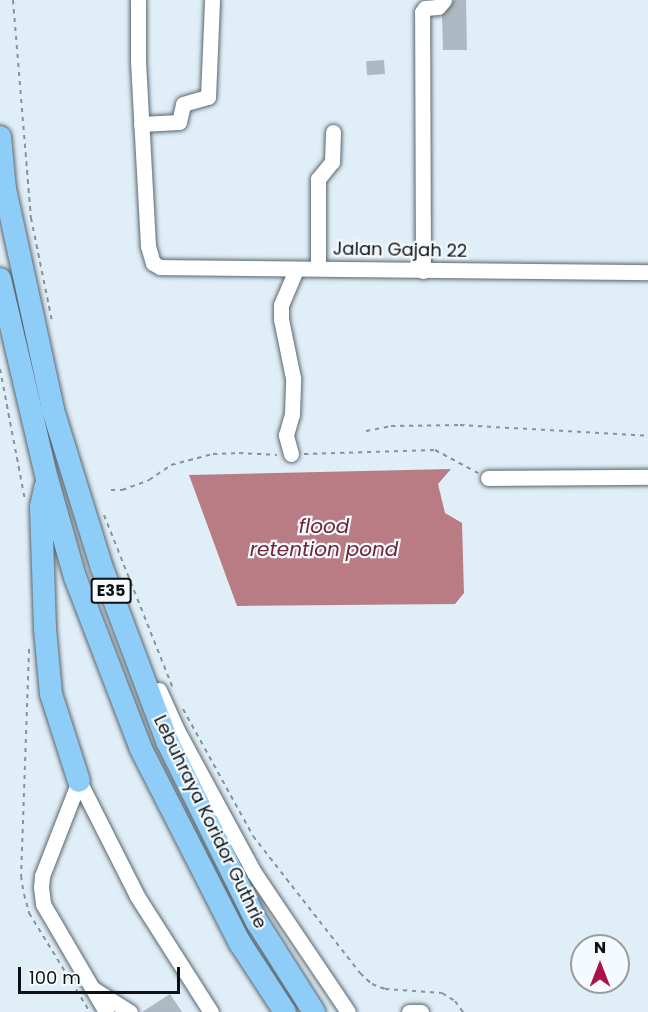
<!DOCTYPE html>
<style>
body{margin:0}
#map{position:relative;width:648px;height:1012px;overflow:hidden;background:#e0eef8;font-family:Poppins,sans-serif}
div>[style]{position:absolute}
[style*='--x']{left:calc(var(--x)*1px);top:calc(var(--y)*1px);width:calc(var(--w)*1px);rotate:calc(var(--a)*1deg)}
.water>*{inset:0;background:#b97c85}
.building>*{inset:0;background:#adbac3;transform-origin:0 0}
.path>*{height:2px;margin-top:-1px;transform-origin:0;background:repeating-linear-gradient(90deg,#889299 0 4.5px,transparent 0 9px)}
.roads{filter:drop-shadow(0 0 2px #5a666e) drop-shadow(0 0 2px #5a666e)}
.minor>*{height:15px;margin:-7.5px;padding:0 7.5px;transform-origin:7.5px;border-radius:7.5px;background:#fff}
.highway>*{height:22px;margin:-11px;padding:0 11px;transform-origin:11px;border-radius:11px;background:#8ecdf7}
span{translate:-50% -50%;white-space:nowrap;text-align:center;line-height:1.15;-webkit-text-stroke:4.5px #f4fafe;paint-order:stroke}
.shield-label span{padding:2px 4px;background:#f4fafe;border:2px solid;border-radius:4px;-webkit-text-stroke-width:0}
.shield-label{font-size:16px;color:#0d1114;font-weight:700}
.street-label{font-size:18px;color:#0d1114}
.water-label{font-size:20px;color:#702436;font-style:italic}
.north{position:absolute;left:570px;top:934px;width:60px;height:60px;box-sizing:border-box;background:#f4fafe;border:2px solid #989da0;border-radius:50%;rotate:0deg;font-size:16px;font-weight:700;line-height:24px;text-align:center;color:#0d1114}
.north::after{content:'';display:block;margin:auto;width:21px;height:27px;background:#a81246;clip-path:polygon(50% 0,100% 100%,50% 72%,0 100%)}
.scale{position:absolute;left:18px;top:967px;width:162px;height:27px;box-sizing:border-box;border:3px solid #0d1114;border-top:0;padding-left:8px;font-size:18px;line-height:21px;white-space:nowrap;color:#0d1114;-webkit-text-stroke:4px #f4fafe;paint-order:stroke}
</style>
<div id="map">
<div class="water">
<i style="clip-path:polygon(451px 469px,438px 484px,445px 513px,462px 523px,464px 593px,455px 604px,237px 606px,189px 475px)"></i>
</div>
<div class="building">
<i style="clip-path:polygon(454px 0,466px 0,467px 50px,443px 50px,442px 15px)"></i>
<i style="left:384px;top:60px;width:14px;height:18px;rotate:86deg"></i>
<i style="clip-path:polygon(170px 994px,182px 1012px,142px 1012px)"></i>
</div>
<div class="path">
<i style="--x:13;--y:0;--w:219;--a:85.3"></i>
<i style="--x:31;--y:218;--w:105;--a:78.5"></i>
<i style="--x:0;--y:369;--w:133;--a:79.2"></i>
<i style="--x:366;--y:431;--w:25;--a:-11"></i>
<i style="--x:391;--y:426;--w:69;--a:-0.8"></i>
<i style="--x:460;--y:425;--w:188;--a:3.3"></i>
<i style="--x:304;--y:454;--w:131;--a:-1.7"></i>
<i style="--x:435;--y:450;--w:49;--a:28.1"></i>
<i style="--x:111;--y:490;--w:11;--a:0"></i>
<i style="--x:122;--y:490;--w:29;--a:-20"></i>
<i style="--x:149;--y:480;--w:27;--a:-34"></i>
<i style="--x:171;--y:465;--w:43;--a:-14.7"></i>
<i style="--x:213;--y:454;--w:26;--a:-2"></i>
<i style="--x:239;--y:453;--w:38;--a:3"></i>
<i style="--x:104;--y:515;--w:186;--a:68.3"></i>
<i style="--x:29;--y:649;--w:227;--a:92"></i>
<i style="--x:21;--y:876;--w:18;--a:81"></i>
<i style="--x:24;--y:894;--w:20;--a:75"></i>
<i style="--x:29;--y:913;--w:116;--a:58.4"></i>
<i style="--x:183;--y:709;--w:145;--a:61.1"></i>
<i style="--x:253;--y:836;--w:174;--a:52"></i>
<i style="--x:360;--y:973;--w:16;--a:43"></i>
<i style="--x:372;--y:984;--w:14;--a:21"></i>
<i style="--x:385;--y:989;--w:57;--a:4"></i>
<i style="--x:442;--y:993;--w:15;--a:32"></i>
<i style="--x:455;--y:1001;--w:14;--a:54"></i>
</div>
<div class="roads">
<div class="minor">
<i style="--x:138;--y:0;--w:61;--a:90"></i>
<i style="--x:138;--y:61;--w:185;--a:86.9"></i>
<i style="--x:148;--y:246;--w:18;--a:74"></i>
<i style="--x:153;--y:263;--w:8;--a:30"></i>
<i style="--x:160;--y:267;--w:488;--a:0.6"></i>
<i style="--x:141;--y:124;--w:38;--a:-3"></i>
<i style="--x:179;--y:122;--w:18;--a:-77"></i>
<i style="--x:183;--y:104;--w:26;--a:-16"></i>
<i style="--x:208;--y:97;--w:97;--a:-87.6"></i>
<i style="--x:318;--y:268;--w:89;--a:-90"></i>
<i style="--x:318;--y:179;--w:22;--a:-51"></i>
<i style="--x:332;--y:162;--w:30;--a:-88"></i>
<i style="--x:423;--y:271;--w:259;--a:-90.2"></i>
<i style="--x:422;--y:12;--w:5;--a:-53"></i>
<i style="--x:425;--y:8;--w:13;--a:-4"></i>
<i style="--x:438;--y:7;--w:9;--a:-49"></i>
<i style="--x:291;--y:454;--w:20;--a:-105"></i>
<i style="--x:286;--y:435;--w:22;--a:-74"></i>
<i style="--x:292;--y:414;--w:36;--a:-88"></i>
<i style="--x:293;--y:378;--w:60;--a:-101.5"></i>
<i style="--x:281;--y:319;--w:14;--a:-90"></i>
<i style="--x:281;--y:305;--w:39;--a:-67"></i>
<i style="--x:488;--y:478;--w:160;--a:-0.4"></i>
<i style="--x:159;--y:690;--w:44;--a:65.8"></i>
<i style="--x:177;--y:730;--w:164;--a:61.6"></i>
<i style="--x:255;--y:874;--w:166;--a:56"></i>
<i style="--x:79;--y:781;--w:129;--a:63.2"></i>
<i style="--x:137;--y:896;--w:138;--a:57.5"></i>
<i style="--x:79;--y:781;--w:102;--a:111.3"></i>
<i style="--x:42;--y:876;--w:11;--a:95"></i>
<i style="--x:41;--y:887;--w:17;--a:83"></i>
<i style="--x:43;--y:904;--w:125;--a:59.7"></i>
<i style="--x:92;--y:988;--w:45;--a:32.3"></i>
<i style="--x:409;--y:1012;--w:12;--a:0"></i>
</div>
<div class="highway">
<i style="--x:0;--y:137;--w:52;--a:84.5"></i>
<i style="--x:5;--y:189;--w:226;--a:77.7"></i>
<i style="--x:53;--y:410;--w:165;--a:72.8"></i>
<i style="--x:102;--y:568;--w:185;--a:69.4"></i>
<i style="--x:167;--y:741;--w:202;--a:63.6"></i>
<i style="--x:257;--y:922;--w:107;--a:57.7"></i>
<i style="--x:0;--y:279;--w:205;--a:76.8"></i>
<i style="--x:47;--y:479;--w:102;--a:74.1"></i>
<i style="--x:75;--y:577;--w:184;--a:69"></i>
<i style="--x:141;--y:749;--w:218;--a:63"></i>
<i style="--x:240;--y:943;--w:82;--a:56.9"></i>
<i style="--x:45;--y:488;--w:19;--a:102"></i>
<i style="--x:41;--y:507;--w:122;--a:88.1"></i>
<i style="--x:45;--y:629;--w:65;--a:84.7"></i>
<i style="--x:51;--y:694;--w:91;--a:72.2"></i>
</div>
</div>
<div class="shield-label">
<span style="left:111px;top:591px">E35</span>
</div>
<div class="street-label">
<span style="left:400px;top:250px;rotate:1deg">Jalan Gajah 22</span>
<span style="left:210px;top:822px;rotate:64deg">Lebuhraya Koridor Guthrie</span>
</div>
<div class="water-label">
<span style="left:324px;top:538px">flood<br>retention pond</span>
</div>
<div class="north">N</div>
<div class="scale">100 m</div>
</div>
